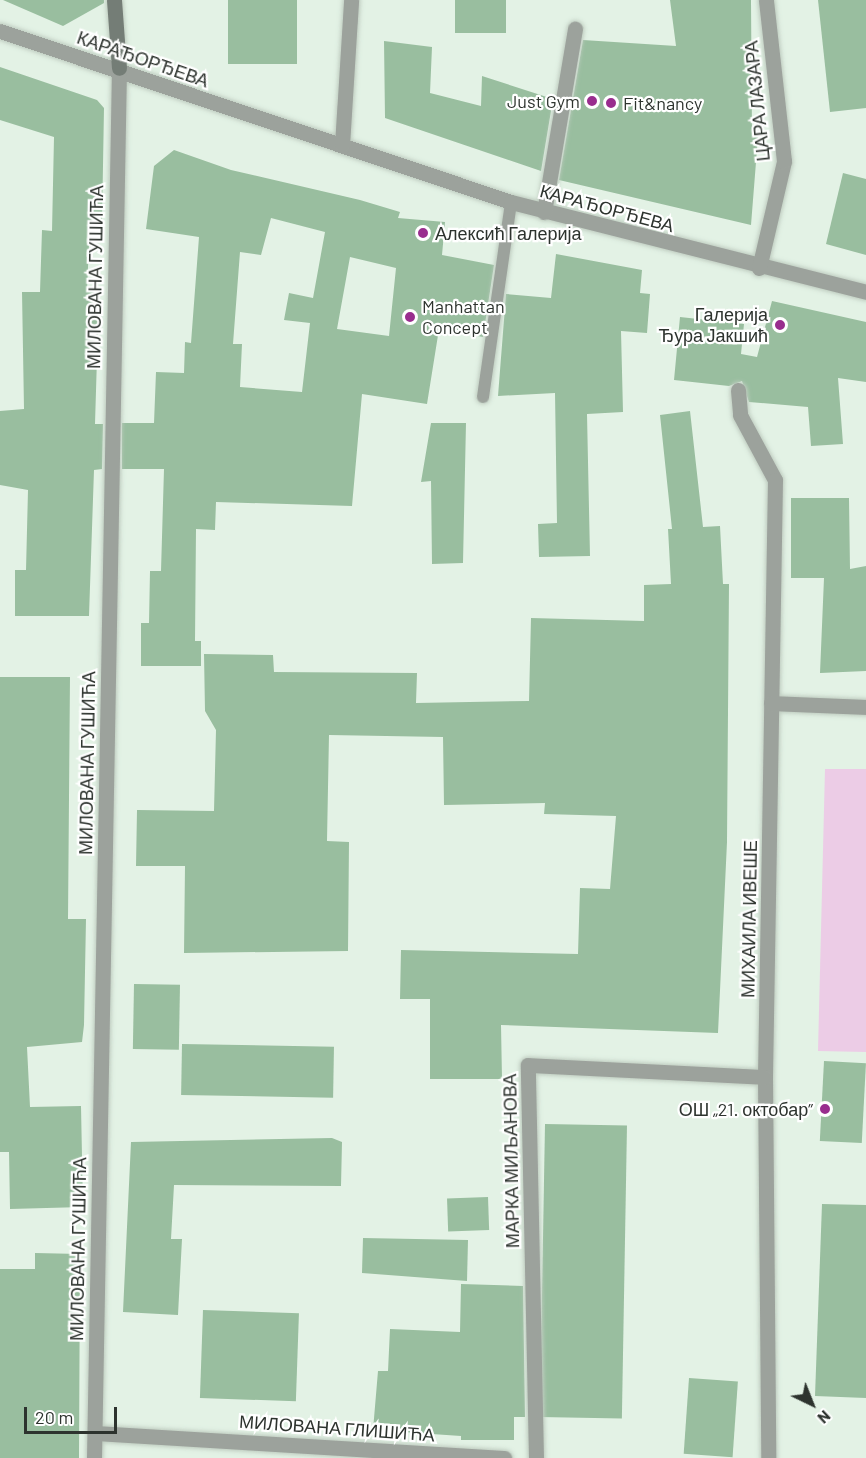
<!DOCTYPE html>
<meta charset="utf-8">
<style>
body{margin:0}
#map{position:relative;width:866px;height:1458px;overflow:hidden;background:#e3f2e5;font-family:Barlow,sans-serif}
div>[style]{position:absolute}
[style*='--x']{left:calc(var(--x)*1px);top:calc(var(--y)*1px);width:calc(var(--w)*1px);rotate:calc(var(--a)*1deg)}
.green>*{inset:0;background:#eccce6}
.building>*{inset:0;background:#99be9f;transform-origin:0 0}
.roads{filter:drop-shadow(0 0 2px #bfccc0) drop-shadow(0 0 2px #bfccc0)}
.lane>*{height:12px;margin:-6px;padding:0 6px;transform-origin:6px;border-radius:6px;background:#9ca29c}
.street>*{height:15px;margin:-7.5px;padding:0 7.5px;transform-origin:7.5px;border-radius:7.5px;background:#9ca29c}
.secondary>*{height:15px;margin:-7.5px;padding:0 7.5px;transform-origin:7.5px;border-radius:7.5px;background:#747d76}
.dots>*{width:16px;height:16px;translate:-50% -50%;box-sizing:border-box;border:3px solid #fff;border-radius:50%}
span{translate:-50% -50%;white-space:nowrap;text-align:center;line-height:1.15;-webkit-text-stroke:4.5px #fff;paint-order:stroke}
.street-label{font-size:18px;color:#2d332e}
.poi-label{font-size:18px;color:#2d332e}
.right{translate:-100% -50%;text-align:right}
.left{translate:0 -50%;text-align:left}
.north{position:absolute;left:782px;top:1374px;width:60px;height:60px;-webkit-text-stroke:4px #fff;paint-order:stroke;rotate:137deg;font-size:16px;font-weight:700;line-height:24px;text-align:center;color:#2d332e}
.north::after{content:'';display:block;margin:auto;width:21px;height:27px;background:#2d332e;clip-path:polygon(50% 0,100% 100%,50% 72%,0 100%)}
.scale{position:absolute;left:24px;top:1407px;width:93px;height:27px;box-sizing:border-box;border:3px solid #2d332e;border-top:0;padding-left:8px;font-size:18px;line-height:21px;white-space:nowrap;color:#2d332e;-webkit-text-stroke:4px #fff;paint-order:stroke}
</style>
<div id="map">
<div class="green">
<i style="clip-path:polygon(825px 769px,866px 769px,866px 1052px,818px 1051px)"></i>
</div>
<div class="building">
<i style="clip-path:polygon(3px 0,104px 0,104px 3px,63px 26px)"></i>
<i style="left:228px;top:0;width:69px;height:64px"></i>
<i style="left:455px;top:0;width:51px;height:33px"></i>
<i style="clip-path:polygon(670px 0,751px 0,752px 136px,758px 137px,751px 225px,559px 180px,583px 40px,676px 46px)"></i>
<i style="clip-path:polygon(818px 0,866px 0,866px 108px,830px 112px)"></i>
<i style="clip-path:polygon(384px 41px,432px 47px,430px 93px,481px 106px,482px 76px,553px 99px,541px 171px,385px 118px)"></i>
<i style="clip-path:polygon(0 67px,97px 100px,104px 108px,102px 223px,90px 221px,87px 291px,99px 291px,95px 424px,103px 424px,102px 469px,94px 470px,89px 616px,15px 616px,15px 570px,26px 570px,28px 490px,0 485px,0 411px,24px 409px,22px 292px,40px 292px,42px 230px,52px 231px,54px 137px,0 120px)"></i>
<i style="clip-path:polygon(evenodd,174px 150px,231px 170px,360px 200px,400px 212px,398px 218px,445px 222px,442px 255px,494px 265px,483px 337px,439px 329px,427px 404px,362px 394px,352px 506px,216px 502px,215px 530px,196px 529px,195px 641px,201px 641px,201px 666px,141px 666px,141px 623px,149px 623px,150px 571px,161px 571px,164px 469px,122px 469px,122px 423px,154px 423px,156px 372px,184px 373px,185px 342px,191px 343px,199px 237px,146px 229px,154px 166px,174px 150px,271px 218px,325px 232px,313px 298px,289px 293px,284px 320px,310px 323px,302px 392px,240px 387px,242px 344px,233px 344px,240px 252px,261px 255px,271px 218px,174px 150px,350px 257px,396px 268px,389px 336px,337px 329px,350px 257px)"></i>
<i style="clip-path:polygon(843px 173px,866px 179px,866px 255px,826px 244px)"></i>
<i style="clip-path:polygon(556px 254px,642px 270px,640px 293px,650px 294px,647px 333px,621px 331px,623px 412px,587px 414px,590px 556px,539px 557px,538px 524px,557px 523px,555px 393px,498px 396px,506px 294px,551px 298px)"></i>
<i style="clip-path:polygon(772px 301px,866px 322px,866px 382px,838px 378px,843px 444px,811px 446px,808px 407px,749px 402px,742px 381px,729px 386px,674px 380px,680px 317px,744px 324px,741px 354px,757px 357px)"></i>
<i style="clip-path:polygon(690px 411px,703px 527px,720px 526px,723px 584px,729px 584px,727px 842px,718px 1033px,501px 1025px,502px 1079px,430px 1079px,430px 999px,400px 999px,401px 950px,578px 954px,580px 888px,610px 889px,616px 816px,544px 814px,545px 803px,444px 805px,443px 737px,329px 735px,327px 841px,349px 842px,348px 951px,184px 953px,185px 866px,136px 866px,137px 810px,214px 811px,216px 730px,205px 711px,204px 654px,273px 655px,274px 672px,417px 673px,416px 703px,529px 701px,531px 618px,644px 621px,644px 585px,671px 584px,668px 529px,672px 529px,660px 415px)"></i>
<i style="clip-path:polygon(431px 423px,466px 423px,463px 563px,432px 564px,431px 481px,421px 482px)"></i>
<i style="clip-path:polygon(791px 498px,849px 498px,850px 569px,866px 566px,866px 671px,820px 673px,824px 578px,791px 578px)"></i>
<i style="clip-path:polygon(0 677px,70px 677px,68px 919px,86px 919px,84px 1025px,82px 1042px,27px 1047px,30px 1107px,81px 1106px,83px 1207px,10px 1209px,9px 1152px,0 1152px)"></i>
<i style="left:134px;top:984px;width:46px;height:65px;rotate:1deg"></i>
<i style="left:182px;top:1044px;width:152px;height:51px;rotate:1deg"></i>
<i style="left:824px;top:1061px;width:42px;height:80px;rotate:3deg"></i>
<i style="left:545px;top:1124px;width:82px;height:293px;rotate:1deg"></i>
<i style="clip-path:polygon(332px 1138px,342px 1142px,341px 1186px,174px 1185px,171px 1239px,182px 1239px,178px 1315px,123px 1312px,131px 1142px)"></i>
<i style="left:488px;top:1197px;width:33px;height:41px;rotate:88deg"></i>
<i style="clip-path:polygon(822px 1204px,866px 1205px,866px 1398px,815px 1396px)"></i>
<i style="clip-path:polygon(363px 1238px,468px 1240px,467px 1281px,362px 1273px)"></i>
<i style="clip-path:polygon(35px 1253px,80px 1254px,79px 1458px,0 1458px,0 1269px,35px 1269px)"></i>
<i style="clip-path:polygon(461px 1284px,523px 1286px,525px 1417px,514px 1417px,514px 1440px,461px 1440px,461px 1436px,373px 1430px,378px 1371px,388px 1371px,390px 1329px,460px 1332px)"></i>
<i style="left:203px;top:1310px;width:96px;height:88px;rotate:2deg"></i>
<i style="left:689px;top:1378px;width:49px;height:76px;rotate:4deg"></i>
</div>
<div class="roads">
<div class="lane">
<i style="--x:483;--y:397;--w:197;--a:-81.8"></i>
</div>
<div class="street">
<i style="--x:0;--y:31;--w:539;--a:18.5"></i>
<i style="--x:511;--y:202;--w:366;--a:14.2"></i>
<i style="--x:342;--y:145;--w:145;--a:-86.4"></i>
<i style="--x:544;--y:212;--w:186;--a:-80.4"></i>
<i style="--x:759;--y:268;--w:110;--a:-76.8"></i>
<i style="--x:784;--y:161;--w:162;--a:-96.4"></i>
<i style="--x:738;--y:390;--w:25;--a:85"></i>
<i style="--x:740;--y:415;--w:74;--a:61.7"></i>
<i style="--x:775;--y:480;--w:597;--a:90.96"></i>
<i style="--x:765;--y:1077;--w:381;--a:89.5"></i>
<i style="--x:771;--y:703;--w:95;--a:2.4"></i>
<i style="--x:95;--y:1433;--w:410;--a:3.5"></i>
<i style="--x:94;--y:1458;--w:1390;--a:-88.97"></i>
<i style="--x:536;--y:1458;--w:393;--a:-91.2"></i>
<i style="--x:528;--y:1065;--w:237;--a:2.9"></i>
</div>
<div class="secondary">
<i style="--x:114;--y:0;--w:68;--a:85.8"></i>
</div>
</div>
<div class="dots">
<i style="left:592px;top:101px;background:#992d8e"></i>
<i style="left:611px;top:103px;background:#992d8e"></i>
<i style="left:423px;top:233px;background:#992d8e"></i>
<i style="left:410px;top:317px;background:#992d8e"></i>
<i style="left:780px;top:325px;background:#992d8e"></i>
<i style="left:825px;top:1109px;background:#992d8e"></i>
</div>
<div class="street-label">
<span style="left:143px;top:59px;rotate:19deg">КАРАЂОРЂЕВА</span>
<span style="left:757px;top:101px;rotate:-96deg">ЦАРА ЛАЗАРА</span>
<span style="left:607px;top:208px;rotate:15deg">КАРАЂОРЂЕВА</span>
<span style="left:95px;top:277px;rotate:-89deg">МИЛОВАНА ГУШИЋА</span>
<span style="left:87px;top:763px;rotate:-89deg">МИЛОВАНА ГУШИЋА</span>
<span style="left:749px;top:919px;rotate:-89deg">МИХАИЛА ИВЕШЕ</span>
<span style="left:511px;top:1161px;rotate:-91deg">МАРКА МИЉАНОВА</span>
<span style="left:78px;top:1249px;rotate:-89deg">МИЛОВАНА ГУШИЋА</span>
<span style="left:337px;top:1428px;rotate:4deg">МИЛОВАНА ГЛИШИЋА</span>
</div>
<div class="poi-label">
<span class="right" style="left:580px;top:101px">Just Gym</span>
<span class="left" style="left:623px;top:103px">Fit&amp;nancy</span>
<span class="left" style="left:435px;top:233px">Алексић Галерија</span>
<span class="left" style="left:422px;top:317px">Manhattan<br>Concept</span>
<span class="right" style="left:768px;top:325px">Галерија<br>Ђура Јакшић</span>
<span class="right" style="left:813px;top:1109px">ОШ „21. октобар”</span>
</div>
<div class="north">N</div>
<div class="scale">20 m</div>
</div>
